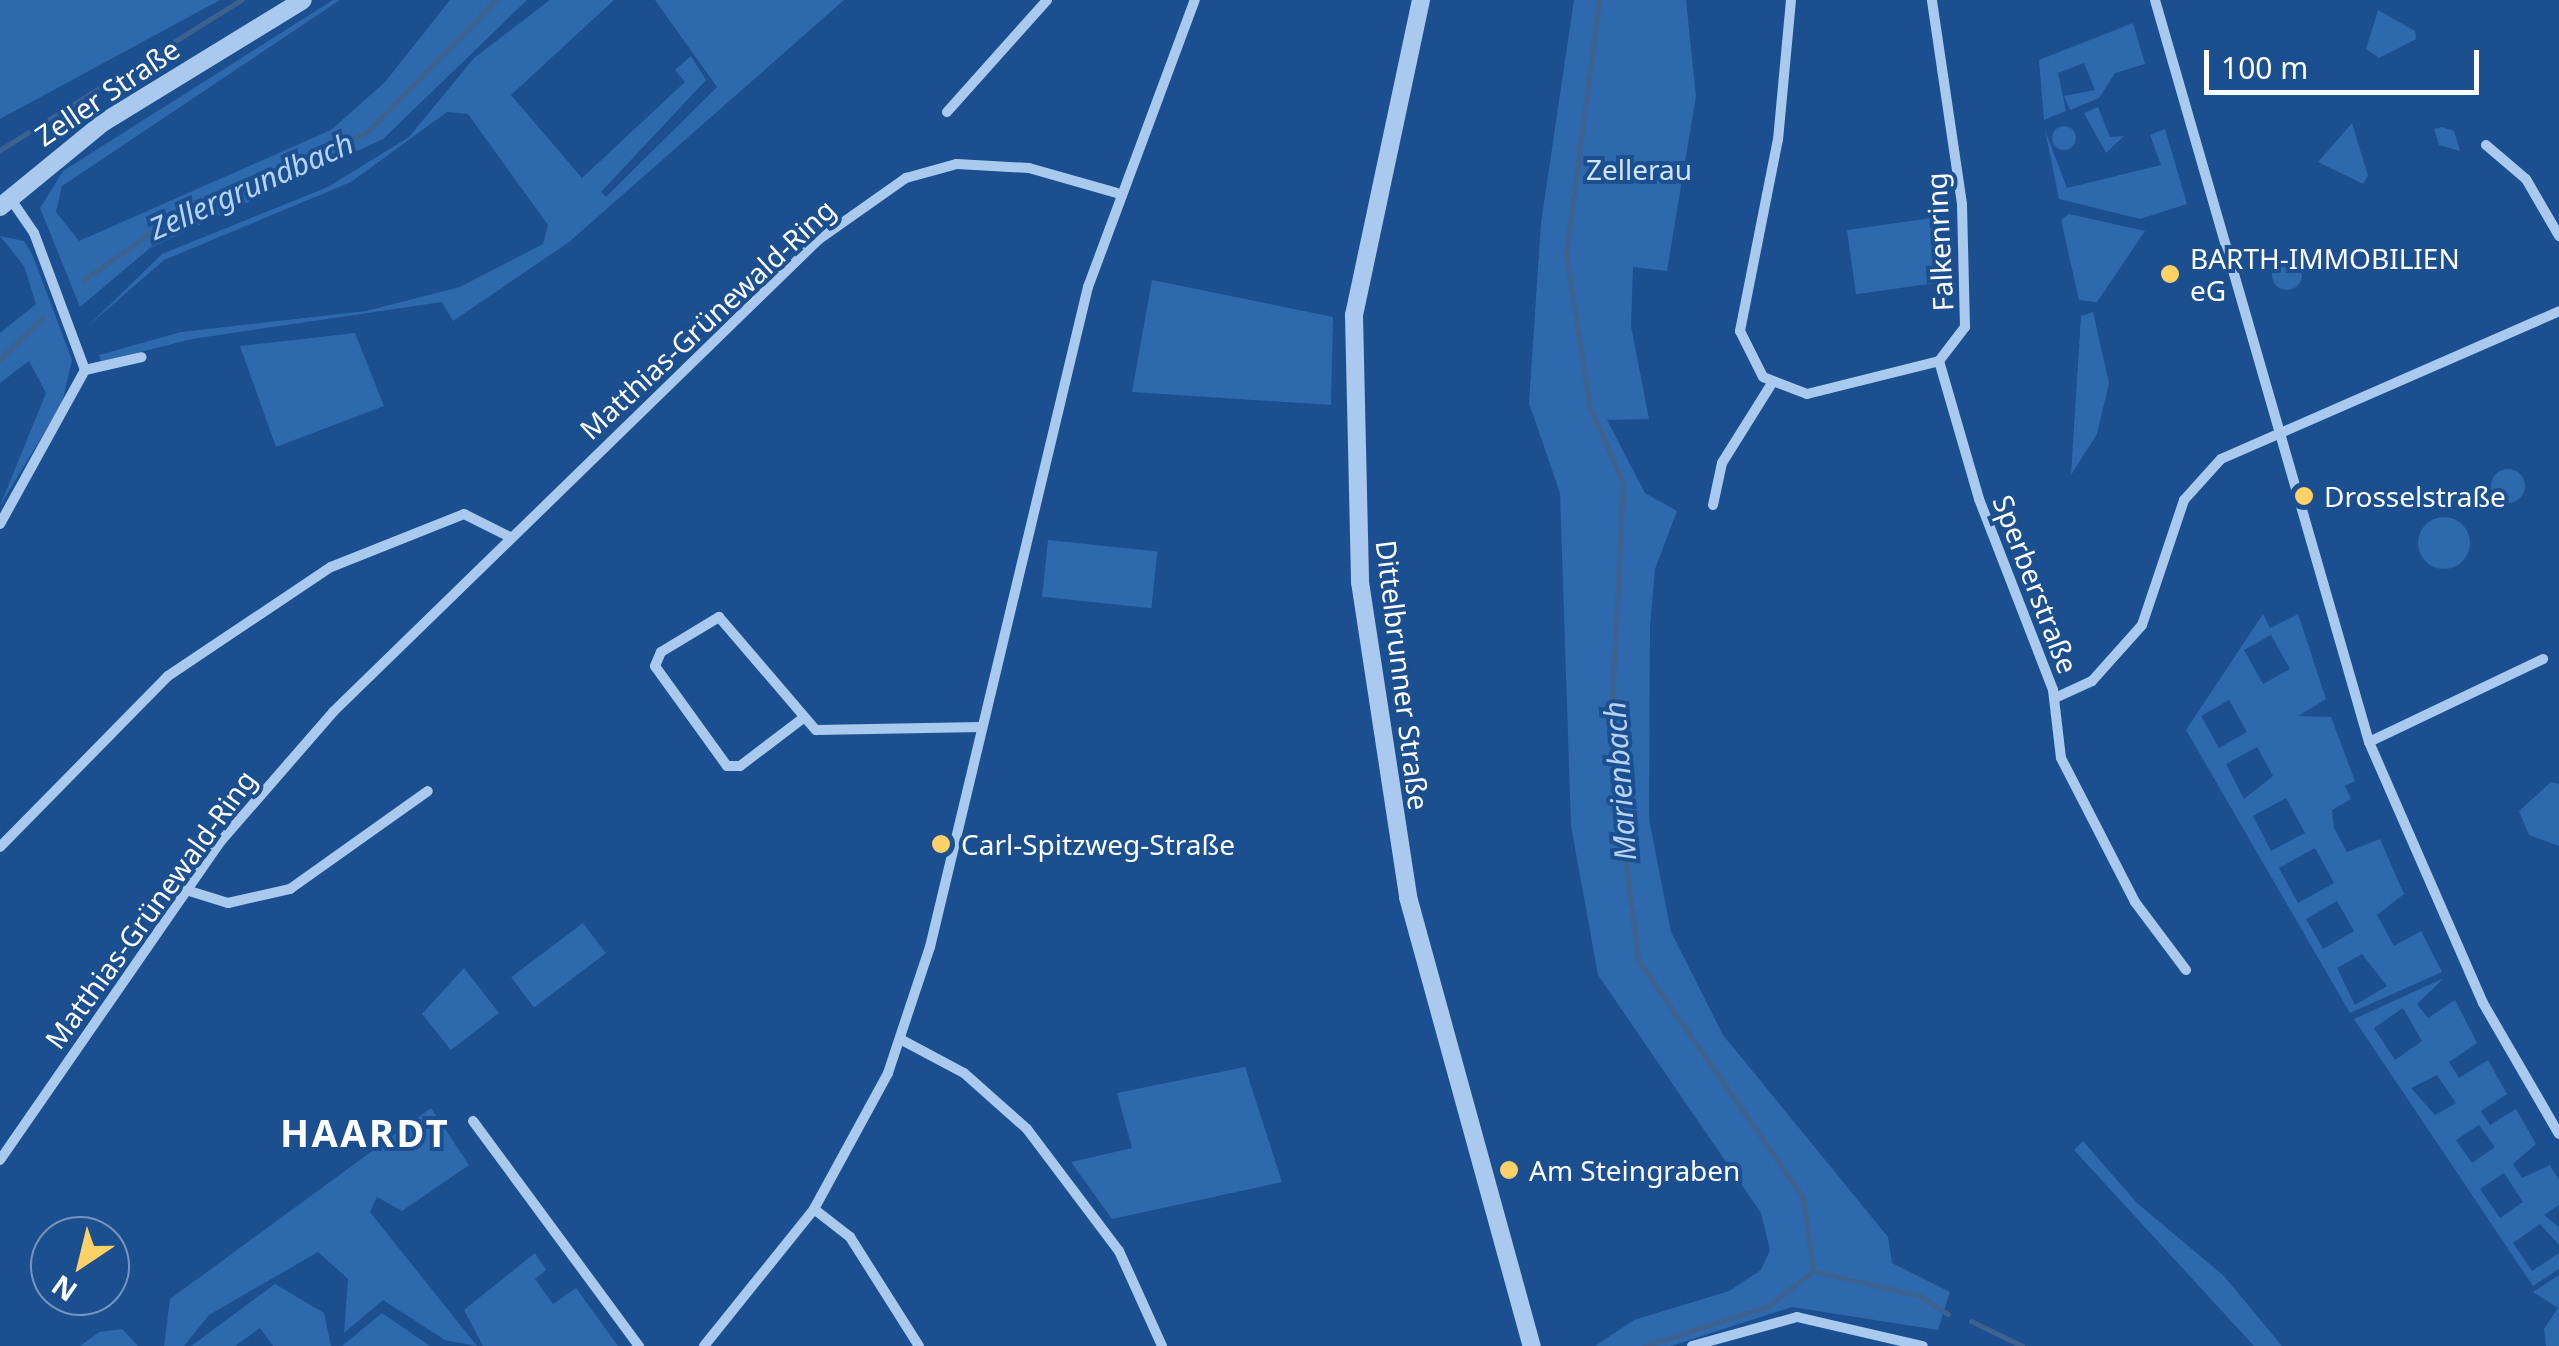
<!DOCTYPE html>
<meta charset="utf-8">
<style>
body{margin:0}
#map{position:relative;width:2559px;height:1346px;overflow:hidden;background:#1b4f8f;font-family:"Noto Sans",sans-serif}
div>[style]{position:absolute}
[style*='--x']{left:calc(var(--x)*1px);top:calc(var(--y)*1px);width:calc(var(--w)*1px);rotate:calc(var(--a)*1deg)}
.green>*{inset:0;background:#2e69ad;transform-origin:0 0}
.round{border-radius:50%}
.stream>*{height:5px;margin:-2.5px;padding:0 2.5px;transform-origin:2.5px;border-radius:2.5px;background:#3c6290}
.minor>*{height:10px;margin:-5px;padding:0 5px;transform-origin:5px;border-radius:5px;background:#a9c9ee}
.tertiary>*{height:18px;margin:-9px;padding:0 9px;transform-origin:9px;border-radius:9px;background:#a9c9ee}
.dots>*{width:28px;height:28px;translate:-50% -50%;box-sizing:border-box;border:5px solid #1b4f8f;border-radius:50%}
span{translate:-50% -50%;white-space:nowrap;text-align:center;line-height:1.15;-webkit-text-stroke:8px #1b4f8f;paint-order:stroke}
.street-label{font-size:28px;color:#fff}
.park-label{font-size:28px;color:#cfe3fa}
.poi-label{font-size:28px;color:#fff}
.left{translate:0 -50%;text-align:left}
.water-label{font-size:30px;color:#b5d3f5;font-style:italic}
.district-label{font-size:38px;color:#fff;font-weight:700;letter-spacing:2.5px}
.north{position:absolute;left:30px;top:1216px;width:100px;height:100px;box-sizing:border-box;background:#1b4f8f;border:2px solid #7695bc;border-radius:50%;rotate:215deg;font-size:28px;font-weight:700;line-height:40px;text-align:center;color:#fff}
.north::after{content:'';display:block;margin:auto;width:35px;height:45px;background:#ffd166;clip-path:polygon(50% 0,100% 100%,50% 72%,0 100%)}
.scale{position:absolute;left:2204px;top:50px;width:275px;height:45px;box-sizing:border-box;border:5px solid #fff;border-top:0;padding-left:12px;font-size:30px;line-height:35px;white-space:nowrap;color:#fff;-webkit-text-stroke:8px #1b4f8f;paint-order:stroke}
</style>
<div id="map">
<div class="green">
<i style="clip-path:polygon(0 0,220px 0,0 119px)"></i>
<i style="clip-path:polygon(333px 0,340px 0,62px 186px,56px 212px,79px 241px,331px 130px,385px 82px,450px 0,527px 0,383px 139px,150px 248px,80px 307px,40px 208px,63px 171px)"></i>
<i style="clip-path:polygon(550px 0,614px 0,511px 95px,582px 178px,685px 82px,675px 70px,691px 56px,706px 80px,601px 192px,606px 197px,717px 87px,655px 0,844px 0,569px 242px,453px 321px,442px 302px,192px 339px,101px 362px,99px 355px,181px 332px,366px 311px,460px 287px,543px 244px,548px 225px,468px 114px,447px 112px,351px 182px,164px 260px,87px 327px,162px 254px,328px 187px,409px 137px,474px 58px)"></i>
<i style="clip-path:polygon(1574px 0,1686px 0,1696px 96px,1667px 271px,1633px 267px,1631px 326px,1649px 419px,1607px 420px,1645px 493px,1677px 511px,1655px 569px,1650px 627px,1649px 819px,1671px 932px,1723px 1035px,1888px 1237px,1892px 1263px,1950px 1292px,1938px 1330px,1792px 1307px,1671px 1346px,1595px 1346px,1634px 1320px,1729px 1291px,1761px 1270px,1770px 1250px,1761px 1213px,1598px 975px,1571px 826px,1560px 493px,1529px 403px,1541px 223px)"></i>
<i style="clip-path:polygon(2378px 10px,2415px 31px,2416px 39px,2379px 58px,2366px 49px)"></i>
<i style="clip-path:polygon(2133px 23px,2145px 64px,2115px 73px,2099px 98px,2070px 110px,2064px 96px,2095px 90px,2084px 63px,2058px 73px,2066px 111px,2044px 120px,2039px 60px)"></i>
<i style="clip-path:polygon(2098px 107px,2110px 137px,2124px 136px,2106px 153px,2084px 113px)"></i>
<i style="clip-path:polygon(2352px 123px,2368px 176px,2363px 184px,2318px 162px)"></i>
<i class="round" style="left:2052px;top:126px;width:24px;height:24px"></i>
<i style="clip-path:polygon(2442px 127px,2454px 131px,2460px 151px,2439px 145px,2434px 129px)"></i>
<i style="clip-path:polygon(2165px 129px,2187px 204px,2140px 219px,2059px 199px,2045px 130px,2067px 188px,2161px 165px,2150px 135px)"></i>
<i style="clip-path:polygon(2069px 214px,2145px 231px,2097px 302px,2079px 300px,2061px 220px)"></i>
<i style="left:1946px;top:216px;width:65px;height:100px;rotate:82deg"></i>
<i style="clip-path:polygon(0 236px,24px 241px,32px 254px,72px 360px,62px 403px,0 506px,46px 393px,29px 361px,0 383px,0 333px,36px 304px,24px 266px)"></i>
<i class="round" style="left:2272px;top:260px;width:30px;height:30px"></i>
<i style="clip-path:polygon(1152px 280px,1333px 317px,1331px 405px,1132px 392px)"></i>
<i style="clip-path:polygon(2093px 312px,2109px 383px,2097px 434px,2071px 475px,2081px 316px)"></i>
<i style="clip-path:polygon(355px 333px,384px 406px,276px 447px,240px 346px)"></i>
<i class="round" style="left:2491px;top:469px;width:34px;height:34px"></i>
<i class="round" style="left:2418px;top:517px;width:52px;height:52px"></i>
<i style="left:1048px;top:540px;width:110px;height:57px;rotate:6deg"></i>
<i style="clip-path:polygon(evenodd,2263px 614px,2270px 628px,2298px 614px,2326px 699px,2298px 716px,2331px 717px,2355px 781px,2345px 786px,2351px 799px,2332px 810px,2334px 828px,2347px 852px,2380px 839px,2404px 894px,2377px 915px,2394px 946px,2421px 931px,2442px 972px,2350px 1013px,2186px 730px,2263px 614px,2271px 635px,2290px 669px,2263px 684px,2244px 650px,2271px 635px,2263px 614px,2229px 700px,2247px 732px,2219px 748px,2201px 716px,2229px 700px,2263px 614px,2257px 747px,2273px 776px,2244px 799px,2226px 764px,2257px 747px,2263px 614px,2286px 798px,2305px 833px,2271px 851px,2253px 816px,2286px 798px,2263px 614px,2315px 848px,2334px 883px,2298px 903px,2279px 868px,2315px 848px,2263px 614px,2337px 901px,2354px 931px,2323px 949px,2306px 919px,2337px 901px,2263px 614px,2362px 954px,2387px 986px,2355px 1005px,2337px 968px,2362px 954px)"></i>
<i style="clip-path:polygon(2551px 782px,2559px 784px,2559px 846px,2529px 835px,2519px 811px)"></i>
<i style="left:583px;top:923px;width:38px;height:90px;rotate:53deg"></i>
<i style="clip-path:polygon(464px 968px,499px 1013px,451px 1050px,422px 1014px)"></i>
<i style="clip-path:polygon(evenodd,2444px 978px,2417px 1004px,2428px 1018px,2455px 1000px,2477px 1043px,2449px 1062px,2459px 1078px,2488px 1060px,2507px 1094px,2481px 1111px,2490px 1125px,2516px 1109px,2536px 1144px,2513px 1164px,2522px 1178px,2550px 1165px,2559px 1180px,2559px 1205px,2544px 1215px,2559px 1227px,2559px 1245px,2540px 1224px,2513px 1243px,2532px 1271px,2559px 1253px,2559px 1269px,2533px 1286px,2354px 1019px,2444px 978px,2403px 1008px,2422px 1041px,2395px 1060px,2374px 1028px,2403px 1008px,2444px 978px,2437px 1075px,2456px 1103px,2435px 1115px,2411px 1088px,2437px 1075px,2444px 978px,2479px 1125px,2495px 1147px,2472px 1163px,2456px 1140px,2479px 1125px,2444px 978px,2504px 1173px,2523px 1202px,2500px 1218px,2480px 1189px,2504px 1173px)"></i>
<i style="clip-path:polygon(1245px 1067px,1282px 1182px,1112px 1219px,1071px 1162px,1132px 1148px,1117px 1093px)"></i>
<i style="clip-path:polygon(431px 1108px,469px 1165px,402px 1211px,377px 1197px,370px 1212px,477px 1346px,445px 1340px,383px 1300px,344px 1333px,348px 1279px,318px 1252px,209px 1315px,184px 1346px,164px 1346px,170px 1299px)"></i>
<i style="clip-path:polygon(2083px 1141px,2137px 1203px,2224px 1276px,2282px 1346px,2254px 1346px,2074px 1150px)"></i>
<i style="clip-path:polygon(535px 1253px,546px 1270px,535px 1279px,553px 1304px,576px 1288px,618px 1346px,483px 1346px,464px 1310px)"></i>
<i style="clip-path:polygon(2559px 1275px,2559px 1346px,2546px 1346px,2544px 1329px,2558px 1308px,2533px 1292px)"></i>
<i style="clip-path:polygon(275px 1284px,324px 1313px,331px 1346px,273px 1346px,260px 1328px,235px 1346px,191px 1346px)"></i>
<i style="clip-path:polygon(382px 1313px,430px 1346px,342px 1346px)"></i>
<i style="clip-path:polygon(122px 1329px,138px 1346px,80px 1346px,99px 1332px)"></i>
</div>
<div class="stream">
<i style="--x:1599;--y:0;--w:257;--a:97.4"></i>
<i style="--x:1566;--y:255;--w:155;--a:81.1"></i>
<i style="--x:1590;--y:408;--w:82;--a:66.3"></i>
<i style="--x:1623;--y:483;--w:255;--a:92.9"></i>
<i style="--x:1610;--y:738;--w:224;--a:82.8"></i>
<i style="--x:1638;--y:960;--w:289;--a:55.2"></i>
<i style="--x:1803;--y:1197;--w:75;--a:82.3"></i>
<i style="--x:1813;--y:1271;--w:57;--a:142.1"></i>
<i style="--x:1768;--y:1306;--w:130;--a:162.1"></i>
<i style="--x:0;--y:150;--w:284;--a:-31.9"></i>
<i style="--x:84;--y:280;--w:115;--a:-35.5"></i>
<i style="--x:178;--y:213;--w:204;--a:-23.1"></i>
<i style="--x:366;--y:133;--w:186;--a:-45.7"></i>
<i style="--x:0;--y:359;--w:60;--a:-44.3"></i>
<i style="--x:1813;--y:1271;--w:110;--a:13.2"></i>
<i style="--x:1920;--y:1296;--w:33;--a:33"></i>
<i style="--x:1971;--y:1321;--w:57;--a:26.1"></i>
</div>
<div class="minor">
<i style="--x:1791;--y:0;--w:140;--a:95.3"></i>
<i style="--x:1778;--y:139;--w:196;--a:101.2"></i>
<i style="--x:1740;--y:331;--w:51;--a:63.4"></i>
<i style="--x:1763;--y:377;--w:47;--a:21.1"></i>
<i style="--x:1807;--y:394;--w:136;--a:-14"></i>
<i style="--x:1939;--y:361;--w:43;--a:-52.6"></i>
<i style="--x:1965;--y:327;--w:123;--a:-91.4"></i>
<i style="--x:1962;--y:204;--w:206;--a:-98.4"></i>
<i style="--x:2155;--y:0;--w:772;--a:73.91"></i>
<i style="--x:2369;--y:742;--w:285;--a:66.4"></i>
<i style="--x:2483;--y:1003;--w:151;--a:59.9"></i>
<i style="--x:947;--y:112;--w:150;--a:-48.2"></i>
<i style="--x:2486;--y:145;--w:52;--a:40.4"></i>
<i style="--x:2526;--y:179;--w:66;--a:59.9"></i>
<i style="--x:1939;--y:361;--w:144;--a:73.8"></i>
<i style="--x:1979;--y:499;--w:205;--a:68.8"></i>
<i style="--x:2053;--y:690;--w:68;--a:83.3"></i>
<i style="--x:2061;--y:758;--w:162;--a:62.8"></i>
<i style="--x:2135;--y:902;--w:85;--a:53.1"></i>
<i style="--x:85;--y:370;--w:58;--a:-12.8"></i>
<i style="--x:1713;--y:505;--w:43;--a:-77.9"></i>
<i style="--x:1722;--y:463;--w:94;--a:-58"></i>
<i style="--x:0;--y:524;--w:176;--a:-61.1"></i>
<i style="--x:85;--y:370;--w:146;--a:-110.4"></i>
<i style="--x:34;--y:233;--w:42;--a:-124.4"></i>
<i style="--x:2055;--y:698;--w:41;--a:-24.7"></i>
<i style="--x:2092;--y:681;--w:75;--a:-48.2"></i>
<i style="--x:2142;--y:625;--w:132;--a:-71.4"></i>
<i style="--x:2184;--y:500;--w:55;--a:-47.9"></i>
<i style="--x:2221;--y:459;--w:369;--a:-23.6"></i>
<i style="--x:802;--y:719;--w:78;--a:142.8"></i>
<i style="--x:740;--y:766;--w:13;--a:180"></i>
<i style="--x:727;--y:766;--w:123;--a:-125.8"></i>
<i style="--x:655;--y:666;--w:15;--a:-67"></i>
<i style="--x:661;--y:652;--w:68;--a:-31.1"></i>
<i style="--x:719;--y:617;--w:149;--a:49.4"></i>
<i style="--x:816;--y:730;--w:165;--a:-1"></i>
<i style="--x:2369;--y:742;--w:193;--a:-25.5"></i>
<i style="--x:0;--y:847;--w:240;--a:-45.5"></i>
<i style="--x:168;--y:676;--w:196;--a:-33.8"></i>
<i style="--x:331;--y:567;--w:143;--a:-21.7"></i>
<i style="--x:464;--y:514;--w:51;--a:26.6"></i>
<i style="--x:186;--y:890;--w:44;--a:17.2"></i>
<i style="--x:228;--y:903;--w:64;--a:-12.7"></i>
<i style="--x:290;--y:889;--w:169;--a:-35.4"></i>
<i style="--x:900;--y:1039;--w:72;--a:28"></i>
<i style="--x:964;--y:1073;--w:84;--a:41.6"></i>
<i style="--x:1027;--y:1129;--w:153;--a:53"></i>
<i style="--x:1119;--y:1251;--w:104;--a:65.6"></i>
<i style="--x:473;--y:1121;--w:280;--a:53.6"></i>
<i style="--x:0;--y:1160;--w:388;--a:-55.3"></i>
<i style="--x:221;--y:841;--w:171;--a:-49"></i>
<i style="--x:333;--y:712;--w:677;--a:-44.22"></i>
<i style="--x:818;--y:240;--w:108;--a:-35.2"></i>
<i style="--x:906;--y:178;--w:53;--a:-15.4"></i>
<i style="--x:957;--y:164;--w:72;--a:3.2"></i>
<i style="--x:1029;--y:168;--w:91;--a:15.9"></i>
<i style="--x:814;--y:1209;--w:46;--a:37.9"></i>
<i style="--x:850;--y:1237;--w:129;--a:57.7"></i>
<i style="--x:704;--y:1346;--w:176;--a:-51.2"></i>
<i style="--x:814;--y:1209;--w:155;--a:-61.4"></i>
<i style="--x:888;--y:1073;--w:133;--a:-71.6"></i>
<i style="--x:930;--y:947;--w:679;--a:-76.54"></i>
<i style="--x:1088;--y:287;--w:306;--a:-69.6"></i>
<i style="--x:1692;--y:1346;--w:109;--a:-15.4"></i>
<i style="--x:1797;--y:1317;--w:129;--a:13"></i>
</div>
<div class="tertiary">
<i style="--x:1421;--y:0;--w:322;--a:102"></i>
<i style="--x:1354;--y:315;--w:267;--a:88.7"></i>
<i style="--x:1360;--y:582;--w:319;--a:81.3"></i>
<i style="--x:1408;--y:897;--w:466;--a:74.6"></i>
<i style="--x:0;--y:207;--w:134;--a:-39.3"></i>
<i style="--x:104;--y:122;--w:233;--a:-31.5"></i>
</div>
<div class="dots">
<i style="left:2170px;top:274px;background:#ffd166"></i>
<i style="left:2304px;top:496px;background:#ffd166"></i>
<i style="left:941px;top:844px;background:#ffd166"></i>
<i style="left:1509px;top:1170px;background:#ffd166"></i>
</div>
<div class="street-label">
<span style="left:107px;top:92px;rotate:-34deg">Zeller Straße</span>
<span style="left:1939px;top:242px;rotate:-93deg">Falkenring</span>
<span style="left:707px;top:319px;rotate:-43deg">Matthias-Grünewald-Ring</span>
<span style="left:2036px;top:584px;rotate:69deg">Sperberstraße</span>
<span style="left:1403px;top:675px;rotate:83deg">Dittelbrunner Straße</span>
<span style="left:150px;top:909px;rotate:-54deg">Matthias-Grünewald-Ring</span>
</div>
<div class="park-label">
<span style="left:1639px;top:169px">Zellerau</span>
</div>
<div class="poi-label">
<span class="left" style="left:2190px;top:274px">BARTH-IMMOBILIEN<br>eG</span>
<span class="left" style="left:2324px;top:496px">Drosselstraße</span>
<span class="left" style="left:961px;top:844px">Carl-Spitzweg-Straße</span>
<span class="left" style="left:1529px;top:1170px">Am Steingraben</span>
</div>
<div class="water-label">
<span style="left:251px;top:186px;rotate:-24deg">Zellergrundbach</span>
<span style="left:1620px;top:781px;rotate:-94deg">Marienbach</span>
</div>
<div class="district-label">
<span style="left:365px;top:1133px">HAARDT</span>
</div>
<div class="north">N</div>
<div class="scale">100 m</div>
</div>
